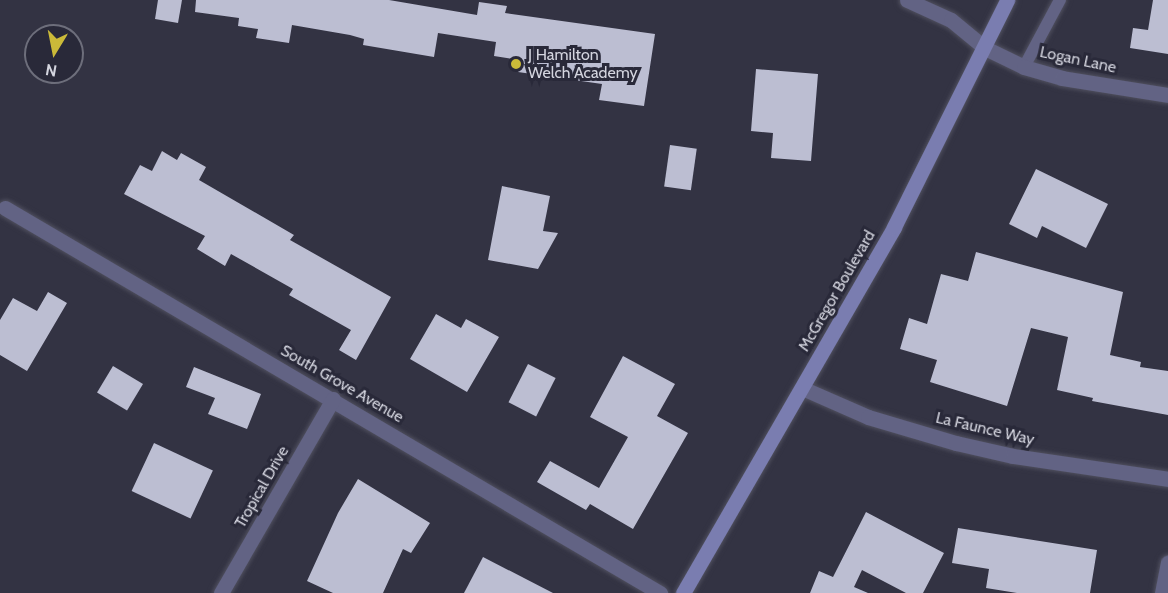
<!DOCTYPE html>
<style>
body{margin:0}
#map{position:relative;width:1168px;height:593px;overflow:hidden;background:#333343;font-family:Cabin,sans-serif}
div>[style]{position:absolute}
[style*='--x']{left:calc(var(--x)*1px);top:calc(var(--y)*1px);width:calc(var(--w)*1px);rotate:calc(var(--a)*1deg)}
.building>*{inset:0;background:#bcbed2;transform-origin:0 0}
.roads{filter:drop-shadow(0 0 2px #50505f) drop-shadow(0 0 2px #50505f)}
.lane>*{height:12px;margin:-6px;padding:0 6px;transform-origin:6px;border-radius:6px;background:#626384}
.street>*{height:15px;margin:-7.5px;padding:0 7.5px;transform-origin:7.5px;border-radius:7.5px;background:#626384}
.secondary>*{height:15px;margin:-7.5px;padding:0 7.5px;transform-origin:7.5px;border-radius:7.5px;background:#7a7db0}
.dots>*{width:16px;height:16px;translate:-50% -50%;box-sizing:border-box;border:3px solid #292939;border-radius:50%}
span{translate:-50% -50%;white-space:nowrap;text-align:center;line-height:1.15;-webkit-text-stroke:6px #292939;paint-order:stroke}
.poi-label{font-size:16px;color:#d4d5df}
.left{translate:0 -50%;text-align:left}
.street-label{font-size:16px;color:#d4d5df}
.north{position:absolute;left:24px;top:24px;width:60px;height:60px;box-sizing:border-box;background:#292939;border:2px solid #6d6e7b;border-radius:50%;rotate:190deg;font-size:16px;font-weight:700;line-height:24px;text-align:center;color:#d4d5df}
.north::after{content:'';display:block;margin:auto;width:21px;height:27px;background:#cbba39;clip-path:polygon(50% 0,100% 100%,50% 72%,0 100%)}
</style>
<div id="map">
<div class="building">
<i style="clip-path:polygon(158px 0,182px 0,178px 23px,155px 19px)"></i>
<i style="clip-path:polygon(196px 0,389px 0,477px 15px,479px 2px,507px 6px,505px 13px,655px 34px,644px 106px,599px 100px,602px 84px,518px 72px,520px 60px,494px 56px,496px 42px,438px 33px,434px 57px,363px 45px,364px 39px,350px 35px,292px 25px,289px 43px,256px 38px,258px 29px,238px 26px,239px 18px,195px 12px)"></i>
<i style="clip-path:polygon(1153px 0,1168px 0,1168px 54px,1130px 48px,1133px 28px,1148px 30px)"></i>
<i style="clip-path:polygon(756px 69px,818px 74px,811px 161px,771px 158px,773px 133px,751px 131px)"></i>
<i style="left:670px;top:145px;width:27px;height:42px;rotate:8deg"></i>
<i style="clip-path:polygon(162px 151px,177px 160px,181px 153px,206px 167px,199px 180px,294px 235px,290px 240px,391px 297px,356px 360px,339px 350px,351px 330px,289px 295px,293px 289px,231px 254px,225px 266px,197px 249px,205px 236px,124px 194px,140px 165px,152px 171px)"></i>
<i style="clip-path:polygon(1036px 169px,1108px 204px,1086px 248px,1042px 226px,1037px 238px,1009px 224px)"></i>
<i style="clip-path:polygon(502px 186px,550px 196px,543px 231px,558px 233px,538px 269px,488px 260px)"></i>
<i style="clip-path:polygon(976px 252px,1123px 292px,1110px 355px,1141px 362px,1140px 367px,1168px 371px,1168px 415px,1092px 401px,1093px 398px,1057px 390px,1068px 337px,1031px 328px,1007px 406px,930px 382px,937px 360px,900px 349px,909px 318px,927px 324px,941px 274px,968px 281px)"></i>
<i style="clip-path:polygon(48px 292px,67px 303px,27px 371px,0 355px,0 320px,13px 298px,37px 311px)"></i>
<i style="clip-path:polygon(436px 314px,461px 328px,466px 319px,499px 337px,467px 392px,410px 359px)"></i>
<i style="clip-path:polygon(623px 356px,675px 384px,657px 416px,688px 433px,633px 529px,590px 504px,586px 510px,537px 482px,550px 461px,599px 488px,628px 437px,590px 417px)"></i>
<i style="left:528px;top:364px;width:31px;height:43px;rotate:27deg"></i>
<i style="left:113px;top:366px;width:35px;height:31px;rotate:31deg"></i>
<i style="clip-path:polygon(194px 367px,261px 394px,247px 429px,208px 414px,215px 398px,186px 387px)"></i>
<i style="left:154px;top:443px;width:65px;height:53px;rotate:25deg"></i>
<i style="clip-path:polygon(358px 479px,430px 523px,411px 553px,403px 549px,383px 593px,333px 593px,307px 581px,338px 513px)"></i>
<i style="clip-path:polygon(866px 512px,944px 553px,923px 593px,906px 593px,862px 570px,854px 587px,868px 593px,810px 593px,819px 571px,833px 577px)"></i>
<i style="clip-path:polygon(958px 528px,1097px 550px,1090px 593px,1017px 593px,986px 588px,989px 569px,952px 563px)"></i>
<i style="clip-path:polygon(483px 557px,553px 593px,464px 593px)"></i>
</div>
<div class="roads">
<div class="lane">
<i style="--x:1024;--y:67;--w:76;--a:-61.8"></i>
</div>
<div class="street">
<i style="--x:907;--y:0;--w:48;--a:24.4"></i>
<i style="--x:951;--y:20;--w:44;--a:39.5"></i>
<i style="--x:985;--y:48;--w:43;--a:26"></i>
<i style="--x:1024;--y:67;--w:40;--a:16"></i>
<i style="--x:1062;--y:78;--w:107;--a:9.1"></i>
<i style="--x:5;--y:208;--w:760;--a:30.45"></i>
<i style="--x:802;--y:388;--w:72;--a:23.7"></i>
<i style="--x:868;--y:417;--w:92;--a:16.5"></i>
<i style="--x:956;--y:443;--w:58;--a:12.8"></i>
<i style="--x:1013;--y:456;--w:157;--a:8.4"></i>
<i style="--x:221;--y:593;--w:224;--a:-60"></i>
<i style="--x:1162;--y:593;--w:31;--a:-79"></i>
</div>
<div class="secondary">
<i style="--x:683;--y:593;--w:422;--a:-60"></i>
<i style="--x:894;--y:227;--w:254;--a:-63.5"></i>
</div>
</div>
<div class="dots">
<i style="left:516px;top:64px;background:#cbba39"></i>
</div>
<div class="poi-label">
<span class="left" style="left:528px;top:64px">J Hamilton<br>Welch Academy</span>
</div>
<div class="street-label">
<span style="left:1078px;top:60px;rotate:12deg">Logan Lane</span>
<span style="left:837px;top:291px;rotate:-60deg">McGregor Boulevard</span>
<span style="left:342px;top:384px;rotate:30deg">South Grove Avenue</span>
<span style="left:985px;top:429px;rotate:13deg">La Faunce Way</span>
<span style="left:262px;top:487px;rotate:-60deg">Tropical Drive</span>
</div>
<div class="north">N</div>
</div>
